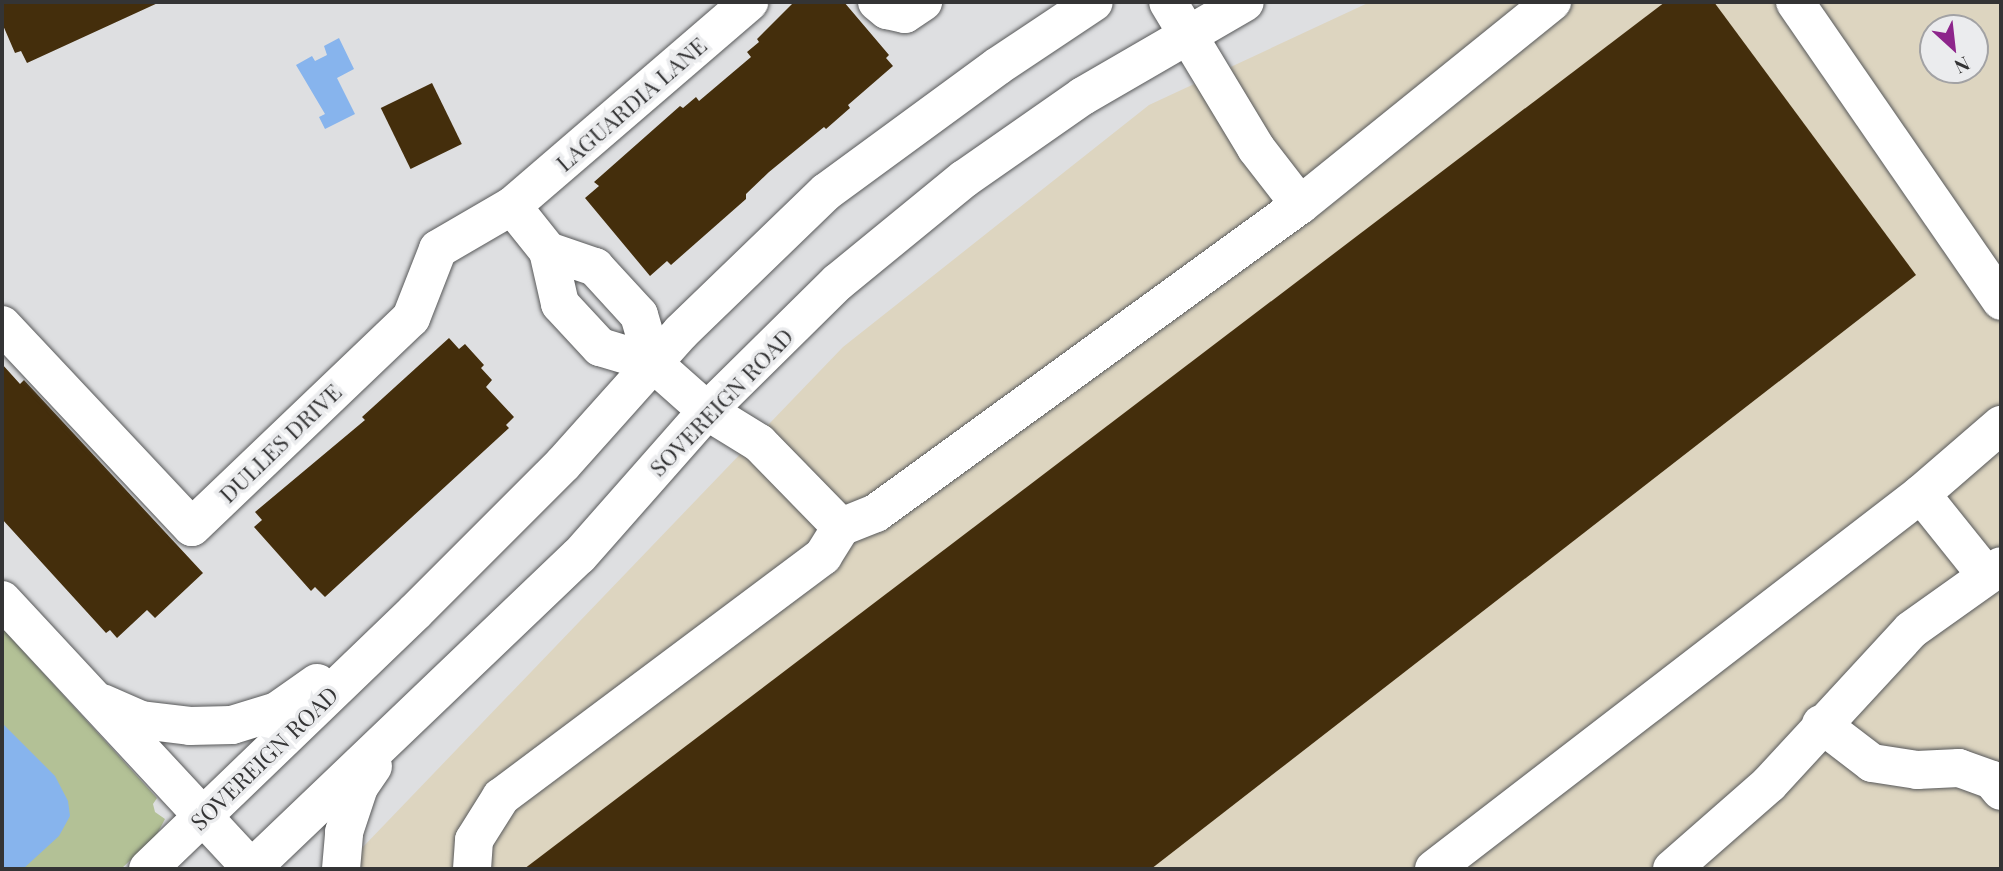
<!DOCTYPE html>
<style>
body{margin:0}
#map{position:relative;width:2003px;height:871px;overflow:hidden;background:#dedfe1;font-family:"Playfair Display",serif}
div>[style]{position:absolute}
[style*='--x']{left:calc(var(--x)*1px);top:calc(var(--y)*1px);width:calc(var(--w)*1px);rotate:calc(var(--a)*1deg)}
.industrial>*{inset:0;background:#ddd5c0}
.green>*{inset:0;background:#b3c196}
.water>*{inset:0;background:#87b4ed}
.building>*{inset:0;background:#442e0c;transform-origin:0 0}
.roads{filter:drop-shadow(0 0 2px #575859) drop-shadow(0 0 2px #575859)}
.minor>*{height:38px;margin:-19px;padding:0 19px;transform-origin:19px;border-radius:19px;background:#fff}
span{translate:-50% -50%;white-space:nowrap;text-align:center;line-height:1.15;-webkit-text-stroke:7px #ebecee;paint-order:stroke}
.street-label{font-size:23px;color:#343435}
.frame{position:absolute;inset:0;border:4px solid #343435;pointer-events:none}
.north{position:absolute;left:1919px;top:14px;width:70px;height:70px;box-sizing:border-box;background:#ebecee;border:2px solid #a2a2a4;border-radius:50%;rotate:153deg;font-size:19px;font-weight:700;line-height:28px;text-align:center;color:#343435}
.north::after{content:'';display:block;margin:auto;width:24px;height:32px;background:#8d258b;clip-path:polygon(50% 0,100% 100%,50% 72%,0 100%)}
</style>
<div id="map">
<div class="industrial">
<i style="clip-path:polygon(evenodd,1370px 2px,2001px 2px,2001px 869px,338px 869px,362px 848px,843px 347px,1149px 105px,1370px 2px,1933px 28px,1975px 28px,1975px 70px,1933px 70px,1933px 28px)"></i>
</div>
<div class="green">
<i style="clip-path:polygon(2px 628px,157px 798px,153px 804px,155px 812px,165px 819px,156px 836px,121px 869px,2px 869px)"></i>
</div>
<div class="water">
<i style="clip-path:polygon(339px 38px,354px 69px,337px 78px,355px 114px,325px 129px,319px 117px,325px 114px,296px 65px,312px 56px,315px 61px,327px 55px,324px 46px)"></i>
<i style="clip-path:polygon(2px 723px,55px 776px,68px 801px,70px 816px,59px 836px,23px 869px,2px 869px)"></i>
</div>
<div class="building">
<i style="clip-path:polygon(2px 2px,160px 2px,27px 63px,21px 51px,15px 53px,2px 23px)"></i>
<i style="clip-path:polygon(794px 2px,844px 2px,889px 55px,886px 58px,893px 66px,848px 105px,850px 108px,826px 129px,824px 127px,769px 172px,746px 194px,746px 199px,671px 265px,667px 261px,650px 276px,585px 198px,599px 186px,594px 182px,680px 106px,683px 108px,696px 97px,699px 101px,751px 57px,747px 52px,759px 42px,757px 39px)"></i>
<i style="clip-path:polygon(1665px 2px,1714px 2px,1916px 275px,1151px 869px,524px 869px)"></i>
<i style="left:432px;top:83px;width:68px;height:57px;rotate:64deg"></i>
<i style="clip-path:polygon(449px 338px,459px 349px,465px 344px,484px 365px,481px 368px,492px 380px,486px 387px,514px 417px,506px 425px,509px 428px,325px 597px,315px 587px,311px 591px,254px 527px,262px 520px,255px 512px,365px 420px,362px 417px)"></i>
<i style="clip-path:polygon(2px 364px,20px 384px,24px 380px,203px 573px,155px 618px,147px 610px,117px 638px,110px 630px,106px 633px,2px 519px)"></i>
</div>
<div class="roads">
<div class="minor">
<i style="--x:877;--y:2;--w:13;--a:39"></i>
<i style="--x:887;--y:10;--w:18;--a:13"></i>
<i style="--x:905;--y:14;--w:22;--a:-34"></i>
<i style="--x:1795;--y:2;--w:363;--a:55.4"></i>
<i style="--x:1300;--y:205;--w:324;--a:-38.9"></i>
<i style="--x:512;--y:206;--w:58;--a:51.3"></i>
<i style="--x:548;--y:251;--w:54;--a:77.2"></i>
<i style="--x:560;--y:304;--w:59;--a:47.1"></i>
<i style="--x:600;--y:347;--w:55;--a:16.8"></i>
<i style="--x:653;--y:363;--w:72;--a:41.6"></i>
<i style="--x:707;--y:411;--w:61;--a:31.6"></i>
<i style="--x:759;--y:443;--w:117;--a:45.7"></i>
<i style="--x:841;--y:527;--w:38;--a:-22"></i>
<i style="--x:876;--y:513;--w:524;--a:-36"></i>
<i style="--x:1300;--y:205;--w:72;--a:-127.7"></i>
<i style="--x:1256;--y:148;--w:170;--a:-121.1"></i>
<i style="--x:548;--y:251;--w:50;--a:18.8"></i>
<i style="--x:595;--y:267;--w:65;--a:47.5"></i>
<i style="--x:639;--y:315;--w:50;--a:73.7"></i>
<i style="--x:2;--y:325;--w:277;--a:46.8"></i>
<i style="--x:192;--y:527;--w:303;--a:-43.7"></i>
<i style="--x:411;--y:318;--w:74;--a:-68.6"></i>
<i style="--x:438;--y:249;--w:86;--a:-30.2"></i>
<i style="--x:512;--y:206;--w:313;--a:-40.7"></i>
<i style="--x:1921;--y:494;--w:104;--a:51.3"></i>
<i style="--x:2;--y:600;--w:367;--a:47.1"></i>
<i style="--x:102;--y:703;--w:43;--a:23.6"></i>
<i style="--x:141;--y:720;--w:49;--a:7"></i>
<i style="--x:190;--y:726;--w:42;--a:-1.4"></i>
<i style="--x:232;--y:725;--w:47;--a:-17.3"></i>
<i style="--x:277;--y:711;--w:49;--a:-35"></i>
<i style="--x:1821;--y:724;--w:64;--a:37.4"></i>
<i style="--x:1872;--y:763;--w:46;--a:8.8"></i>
<i style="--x:1917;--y:770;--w:42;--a:-2.7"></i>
<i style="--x:1959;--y:768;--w:35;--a:20"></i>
<i style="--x:1992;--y:780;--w:14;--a:51"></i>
<i style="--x:148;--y:869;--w:371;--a:-43.9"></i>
<i style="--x:415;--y:612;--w:209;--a:-45"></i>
<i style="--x:563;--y:464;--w:177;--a:-48.2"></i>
<i style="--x:681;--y:332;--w:202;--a:-44"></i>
<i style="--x:826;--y:192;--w:213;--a:-36.2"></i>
<i style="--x:998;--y:66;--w:115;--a:-33.7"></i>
<i style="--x:251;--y:869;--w:453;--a:-43.7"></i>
<i style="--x:579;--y:556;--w:193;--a:-48.6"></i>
<i style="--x:707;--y:411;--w:184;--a:-44.6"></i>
<i style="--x:838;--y:282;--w:163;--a:-39.3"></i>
<i style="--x:964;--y:179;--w:145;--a:-34.9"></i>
<i style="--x:1083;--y:96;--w:187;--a:-30.1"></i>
<i style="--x:341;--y:869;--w:37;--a:-85"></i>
<i style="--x:344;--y:832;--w:47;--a:-71.6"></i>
<i style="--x:359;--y:787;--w:25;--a:-56"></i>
<i style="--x:472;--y:869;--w:29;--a:-86"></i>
<i style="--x:474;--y:840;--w:51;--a:-57.9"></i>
<i style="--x:501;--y:797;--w:402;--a:-36.8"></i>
<i style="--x:823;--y:556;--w:34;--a:-58"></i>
<i style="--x:1434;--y:869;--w:615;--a:-37.6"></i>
<i style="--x:1921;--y:494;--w:106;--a:-40.8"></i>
<i style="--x:1672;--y:869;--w:129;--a:-41.2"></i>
<i style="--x:1769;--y:784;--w:209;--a:-47.3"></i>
<i style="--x:1911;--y:630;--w:110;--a:-35.4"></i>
</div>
</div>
<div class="street-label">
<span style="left:631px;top:104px;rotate:-41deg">LAGUARDIA LANE</span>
<span style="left:721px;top:402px;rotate:-46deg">SOVEREIGN ROAD</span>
<span style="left:280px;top:443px;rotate:-44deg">DULLES DRIVE</span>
<span style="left:264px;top:758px;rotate:-44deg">SOVEREIGN ROAD</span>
</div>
<div class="frame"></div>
<div class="north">N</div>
</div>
